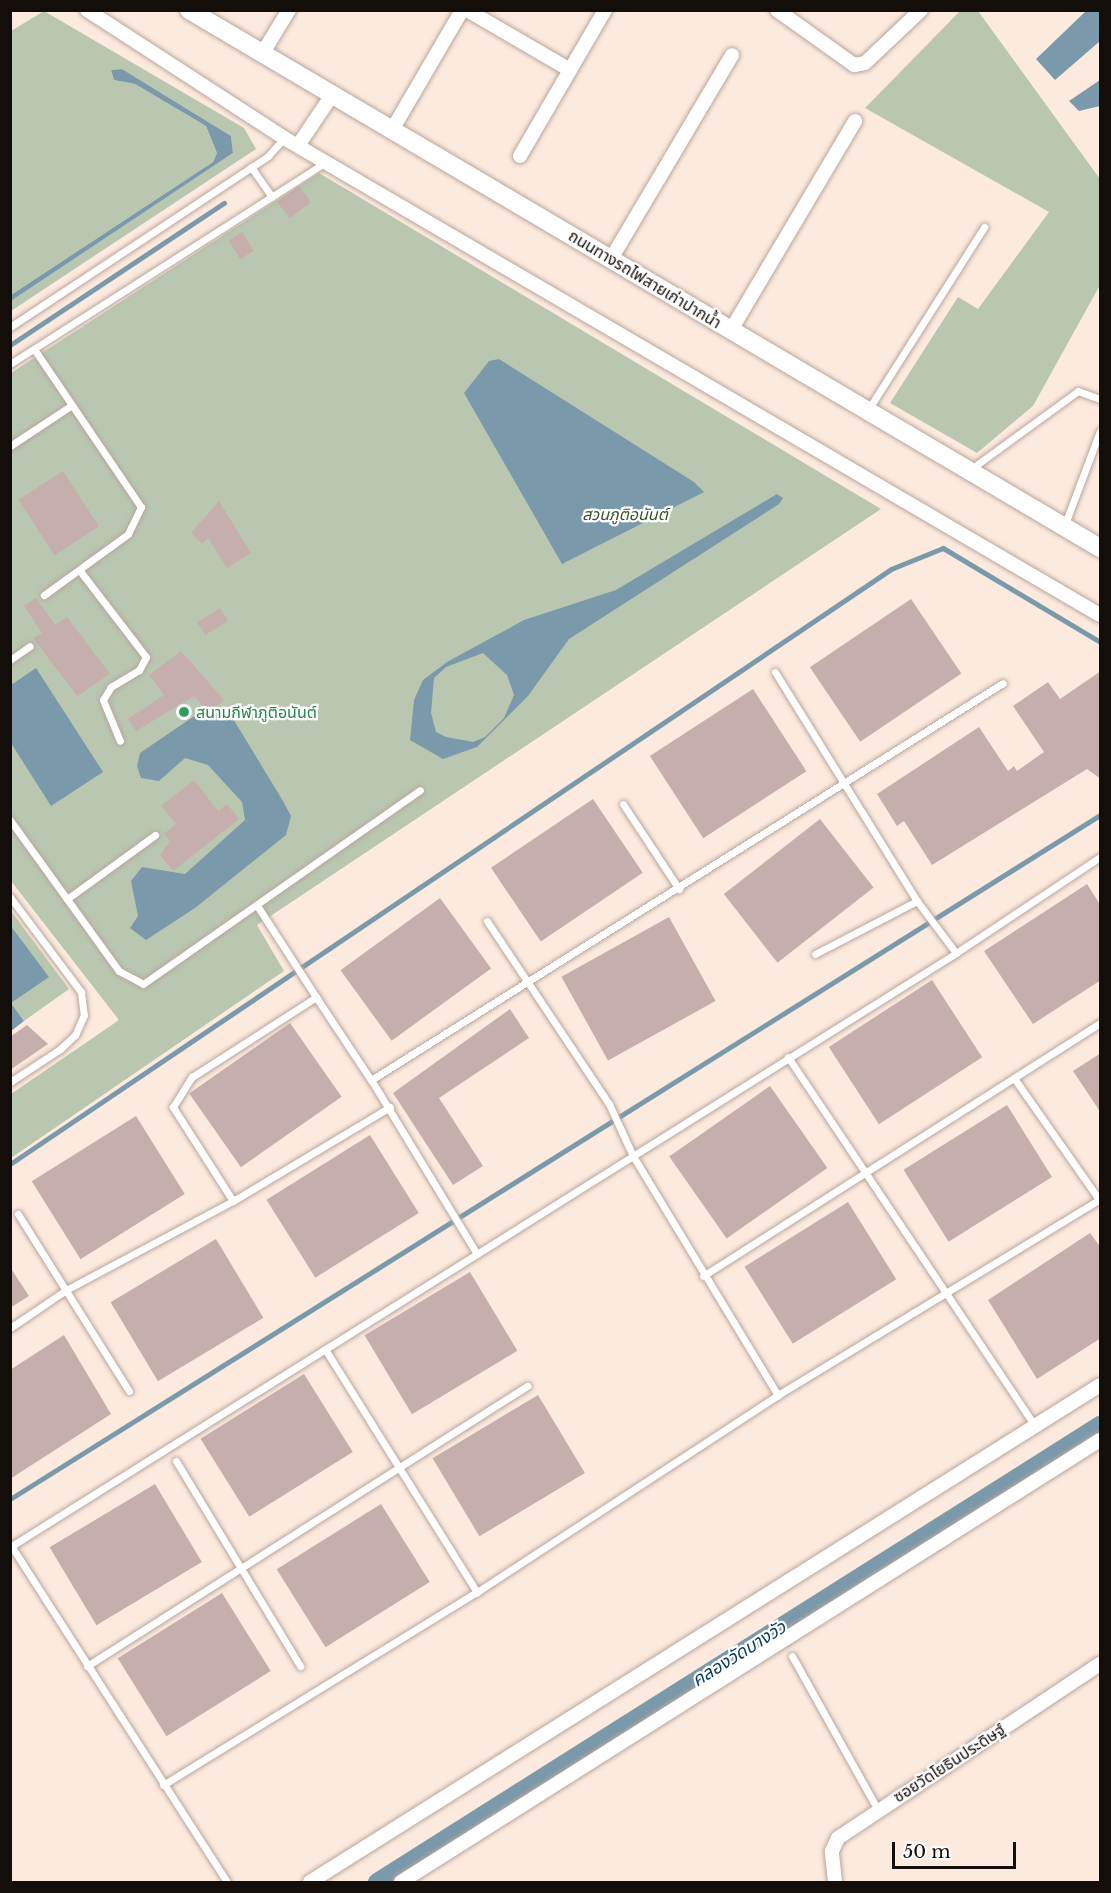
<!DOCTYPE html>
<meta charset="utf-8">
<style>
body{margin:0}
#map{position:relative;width:1111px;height:1893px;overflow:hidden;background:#fdeade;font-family:"Libre Baskerville","Noto Sans Thai",serif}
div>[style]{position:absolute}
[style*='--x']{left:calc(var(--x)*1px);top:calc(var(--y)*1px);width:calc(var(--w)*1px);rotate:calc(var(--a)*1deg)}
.green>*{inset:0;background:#b9c7b1}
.water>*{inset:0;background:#7a99ab}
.stream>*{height:5px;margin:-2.5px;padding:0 2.5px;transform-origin:2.5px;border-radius:2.5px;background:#7a99ab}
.canal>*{height:18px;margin:-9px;padding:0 9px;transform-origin:9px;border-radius:9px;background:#7a99ab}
.building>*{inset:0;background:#c5aeac;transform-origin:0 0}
.roads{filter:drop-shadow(0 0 2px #b8a69b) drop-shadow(0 0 2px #b8a69b)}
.service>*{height:7px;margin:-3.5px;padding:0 3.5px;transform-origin:3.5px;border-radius:3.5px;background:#fff}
.minor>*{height:14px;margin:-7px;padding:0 7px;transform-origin:7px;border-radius:7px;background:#fff}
.secondary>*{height:18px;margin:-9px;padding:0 9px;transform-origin:9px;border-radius:9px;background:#fff}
.dots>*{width:16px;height:16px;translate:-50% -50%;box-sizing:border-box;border:3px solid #fff;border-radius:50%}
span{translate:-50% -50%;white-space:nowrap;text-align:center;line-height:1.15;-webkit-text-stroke:4.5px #fff;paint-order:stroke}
.street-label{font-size:16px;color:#140e0a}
.park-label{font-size:16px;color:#385227;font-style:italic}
.leisure-label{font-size:16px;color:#27864d}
.left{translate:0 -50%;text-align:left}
.water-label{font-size:18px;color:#003c58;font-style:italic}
.frame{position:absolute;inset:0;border:12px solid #140e0a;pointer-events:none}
.scale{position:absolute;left:892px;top:1842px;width:124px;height:27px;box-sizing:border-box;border:3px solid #140e0a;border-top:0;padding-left:8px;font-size:18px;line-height:21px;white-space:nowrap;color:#140e0a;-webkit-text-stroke:4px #fff;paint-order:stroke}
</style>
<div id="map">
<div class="green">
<i style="clip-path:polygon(961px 10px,978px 11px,1100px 179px,1100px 285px,1033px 406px,977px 453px,890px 403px,958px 297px,978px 309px,1049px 212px,865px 108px)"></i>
<i style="clip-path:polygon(44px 11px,244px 128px,256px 149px,11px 311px,11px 301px,233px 153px,231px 136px,122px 69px,111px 70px,114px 80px,135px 84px,206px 126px,217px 153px,213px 162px,11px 295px,11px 31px)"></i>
<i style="clip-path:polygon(319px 173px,881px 509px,257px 925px,284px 971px,11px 1158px,11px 1094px,119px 1020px,11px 881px,11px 373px)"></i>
<i style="clip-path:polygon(11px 911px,69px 989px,24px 1021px,11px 1003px,48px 976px,11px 926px)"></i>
</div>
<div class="water">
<i style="clip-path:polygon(1086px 11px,1100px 11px,1100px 41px,1055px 80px,1036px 59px)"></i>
<i style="clip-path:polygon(122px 69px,231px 136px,233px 153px,11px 301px,11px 295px,213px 162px,217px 153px,206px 126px,135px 84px,114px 80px,111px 70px)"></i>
<i style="clip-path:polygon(1100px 80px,1100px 106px,1079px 111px,1069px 101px)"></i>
<i style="clip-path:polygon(499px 359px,694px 482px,704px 492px,562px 564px,464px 393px,489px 361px)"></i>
<i style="clip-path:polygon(evenodd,777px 494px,783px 498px,779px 504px,569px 639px,528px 696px,477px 747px,443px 759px,410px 740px,414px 700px,423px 680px,447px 662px,524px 620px,616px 590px,777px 494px,483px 653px,507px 675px,514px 695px,504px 718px,485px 737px,473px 742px,446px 737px,436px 732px,431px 713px,434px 678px,446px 667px,483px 653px)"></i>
<i style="clip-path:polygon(36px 668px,103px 772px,51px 806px,11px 743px,11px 685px)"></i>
<i style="clip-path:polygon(212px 704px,232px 717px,283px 801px,291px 816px,286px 835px,195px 908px,146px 940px,130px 928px,138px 916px,131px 881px,142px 867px,185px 874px,245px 820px,242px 802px,208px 765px,185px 758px,159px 781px,141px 778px,137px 766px,140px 753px)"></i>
<i style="clip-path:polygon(11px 926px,49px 977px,11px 1003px,24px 1021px,11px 1031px)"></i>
</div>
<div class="stream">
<i style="--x:10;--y:345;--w:257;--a:-33.6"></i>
<i style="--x:10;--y:1164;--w:1063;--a:-34.03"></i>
<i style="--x:891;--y:569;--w:56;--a:-22"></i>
<i style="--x:943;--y:548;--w:183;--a:30.9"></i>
<i style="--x:10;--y:1499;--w:1287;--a:-32.11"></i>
</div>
<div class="canal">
<i style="--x:377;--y:1882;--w:855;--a:-32.3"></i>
</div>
<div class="building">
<i style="left:299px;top:186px;width:20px;height:27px;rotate:53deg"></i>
<i style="left:242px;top:232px;width:22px;height:16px;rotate:58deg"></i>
<i style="left:63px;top:471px;width:66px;height:53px;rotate:57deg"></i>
<i style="clip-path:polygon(219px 501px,251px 553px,227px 568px,208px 538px,202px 544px,191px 533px)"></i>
<i style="clip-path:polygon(36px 598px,55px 625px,67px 617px,110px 674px,77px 696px,33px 638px,42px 633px,24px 606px)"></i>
<i style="left:911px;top:599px;width:90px;height:122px;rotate:56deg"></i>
<i style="left:220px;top:608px;width:15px;height:27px;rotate:58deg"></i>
<i style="clip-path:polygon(181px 651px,224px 700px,209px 713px,194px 696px,136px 731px,128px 719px,164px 695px,149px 675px)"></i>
<i style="clip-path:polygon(1101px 671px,1101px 779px,1087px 769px,932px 865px,904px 821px,897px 826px,877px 794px,979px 727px,1008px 771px,1014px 766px,1017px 771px,1044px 752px,1013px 706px,1048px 682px,1060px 699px)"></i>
<i style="left:753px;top:689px;width:98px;height:123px;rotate:57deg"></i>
<i style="clip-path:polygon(194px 780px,218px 811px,227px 804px,239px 819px,173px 871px,160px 855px,170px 841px,164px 834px,176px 824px,161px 806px)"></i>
<i style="left:593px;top:799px;width:89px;height:123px;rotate:56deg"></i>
<i style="left:820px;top:819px;width:87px;height:122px;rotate:52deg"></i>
<i style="clip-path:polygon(1087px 884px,1101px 906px,1101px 980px,1033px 1024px,984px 951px)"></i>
<i style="left:440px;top:898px;width:87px;height:123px;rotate:54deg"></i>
<i style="left:669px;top:917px;width:96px;height:123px;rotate:61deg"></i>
<i style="left:932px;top:980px;width:92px;height:123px;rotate:57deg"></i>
<i style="clip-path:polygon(510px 1009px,529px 1038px,439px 1098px,483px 1166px,453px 1185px,393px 1093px)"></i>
<i style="left:290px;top:1023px;width:90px;height:123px;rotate:55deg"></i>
<i style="clip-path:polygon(27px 1025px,48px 1044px,10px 1070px,10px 1037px)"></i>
<i style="clip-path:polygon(1101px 1053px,1101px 1113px,1073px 1071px)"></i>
<i style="left:770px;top:1086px;width:100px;height:123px;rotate:55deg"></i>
<i style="left:1007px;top:1105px;width:85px;height:122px;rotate:58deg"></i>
<i style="left:136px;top:1116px;width:92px;height:123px;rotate:58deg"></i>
<i style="left:370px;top:1135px;width:92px;height:122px;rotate:58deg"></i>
<i style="left:848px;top:1202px;width:91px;height:122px;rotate:58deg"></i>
<i style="clip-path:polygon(1090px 1233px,1101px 1248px,1101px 1338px,1037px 1379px,988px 1300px)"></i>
<i style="left:216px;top:1239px;width:92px;height:123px;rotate:59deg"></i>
<i style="clip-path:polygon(10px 1267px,29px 1296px,10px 1308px)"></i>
<i style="left:470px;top:1272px;width:92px;height:123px;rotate:59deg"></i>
<i style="clip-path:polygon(64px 1335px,111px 1414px,10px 1479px,10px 1370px)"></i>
<i style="left:304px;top:1374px;width:92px;height:122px;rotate:58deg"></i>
<i style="left:538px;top:1395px;width:91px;height:123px;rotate:59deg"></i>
<i style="left:155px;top:1484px;width:91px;height:123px;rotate:59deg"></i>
<i style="left:381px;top:1504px;width:92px;height:123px;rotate:58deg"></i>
<i style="left:222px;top:1593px;width:92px;height:123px;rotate:58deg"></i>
</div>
<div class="roads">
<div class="service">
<i style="--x:251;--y:167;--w:33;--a:55"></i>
<i style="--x:10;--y:327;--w:310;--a:-33.5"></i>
<i style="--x:268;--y:156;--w:24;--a:-48"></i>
<i style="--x:34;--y:349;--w:191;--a:55.9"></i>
<i style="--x:141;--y:507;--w:30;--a:116"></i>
<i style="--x:128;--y:534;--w:104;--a:144"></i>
<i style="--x:10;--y:364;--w:375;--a:-32.6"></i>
<i style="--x:868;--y:410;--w:217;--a:-57.6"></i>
<i style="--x:10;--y:446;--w:74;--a:-33.5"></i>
<i style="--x:971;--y:469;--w:132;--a:-36.1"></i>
<i style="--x:1078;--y:391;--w:23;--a:20"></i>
<i style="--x:1065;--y:524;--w:99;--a:-69.4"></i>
<i style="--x:80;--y:571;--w:108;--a:52.5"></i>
<i style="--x:146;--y:657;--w:15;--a:118"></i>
<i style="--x:139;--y:670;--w:33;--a:149"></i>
<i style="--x:111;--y:687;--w:15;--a:122"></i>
<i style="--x:103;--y:700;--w:44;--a:67.5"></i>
<i style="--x:10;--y:660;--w:24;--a:-35"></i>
<i style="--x:775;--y:672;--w:269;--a:58.2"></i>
<i style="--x:917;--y:901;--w:65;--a:53.1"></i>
<i style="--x:623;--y:804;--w:102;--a:56.6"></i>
<i style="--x:10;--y:820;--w:186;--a:54.2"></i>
<i style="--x:119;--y:971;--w:27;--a:28"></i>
<i style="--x:143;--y:984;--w:338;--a:-35"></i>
<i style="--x:10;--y:897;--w:119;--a:53.2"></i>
<i style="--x:81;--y:992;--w:23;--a:83"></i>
<i style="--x:84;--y:1015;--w:22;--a:114"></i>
<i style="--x:75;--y:1035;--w:21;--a:137"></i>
<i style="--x:60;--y:1049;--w:60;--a:146.6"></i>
<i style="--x:67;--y:899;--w:109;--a:-36"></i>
<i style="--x:258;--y:907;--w:107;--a:57.2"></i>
<i style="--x:487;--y:921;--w:220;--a:56.3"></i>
<i style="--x:609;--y:1104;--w:57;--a:65.2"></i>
<i style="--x:633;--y:1156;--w:280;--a:58.8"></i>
<i style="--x:815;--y:954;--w:115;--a:-27.5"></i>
<i style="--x:788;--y:1057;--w:444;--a:56.2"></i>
<i style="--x:1014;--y:1078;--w:150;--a:55"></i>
<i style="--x:233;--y:1201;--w:112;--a:-122.6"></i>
<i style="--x:173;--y:1107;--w:36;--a:-58"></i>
<i style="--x:192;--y:1077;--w:148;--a:-32.8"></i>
<i style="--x:316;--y:997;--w:100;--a:56.5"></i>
<i style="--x:18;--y:1214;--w:209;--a:57.9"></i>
<i style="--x:477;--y:1254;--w:204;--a:-121.3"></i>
<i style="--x:371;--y:1080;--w:746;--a:-32.14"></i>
<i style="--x:703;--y:1276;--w:471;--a:-32.5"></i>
<i style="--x:10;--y:1328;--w:68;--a:-34.2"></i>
<i style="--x:66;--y:1290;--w:189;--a:-28.1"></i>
<i style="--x:233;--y:1201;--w:183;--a:-30.9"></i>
<i style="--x:325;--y:1349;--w:287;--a:58"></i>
<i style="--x:176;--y:1461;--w:240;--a:58.8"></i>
<i style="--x:10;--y:1544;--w:402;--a:57.3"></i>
<i style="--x:10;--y:1547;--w:1117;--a:-32.12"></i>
<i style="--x:956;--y:953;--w:173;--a:-33.7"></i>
<i style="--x:792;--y:1656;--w:176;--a:60.8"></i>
<i style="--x:87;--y:1666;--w:522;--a:-32.47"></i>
<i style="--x:163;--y:1785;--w:369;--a:-31.6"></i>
<i style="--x:477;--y:1592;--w:360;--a:-33.2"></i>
<i style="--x:778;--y:1395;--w:377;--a:-31.3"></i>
</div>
<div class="minor">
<i style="--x:87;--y:10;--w:235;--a:33"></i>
<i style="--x:284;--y:138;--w:945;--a:30.31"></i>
<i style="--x:467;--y:10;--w:119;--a:30.2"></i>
<i style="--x:777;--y:10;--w:95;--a:35.5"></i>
<i style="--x:854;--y:65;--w:11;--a:-10"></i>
<i style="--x:865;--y:63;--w:77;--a:-43.4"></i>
<i style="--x:262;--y:54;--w:52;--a:-58.5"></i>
<i style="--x:392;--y:130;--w:139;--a:-59.7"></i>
<i style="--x:299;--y:144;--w:59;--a:-56"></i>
<i style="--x:520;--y:156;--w:169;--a:-59.8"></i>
<i style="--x:611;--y:259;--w:237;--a:-59.3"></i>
<i style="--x:731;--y:330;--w:243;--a:-59.3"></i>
<i style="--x:310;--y:1882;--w:933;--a:-32.17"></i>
<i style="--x:401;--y:1882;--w:827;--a:-32.31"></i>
<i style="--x:835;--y:1882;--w:31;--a:-96"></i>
<i style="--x:832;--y:1851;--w:14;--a:-65"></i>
<i style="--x:838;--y:1838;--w:315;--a:-33.6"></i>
</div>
<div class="secondary">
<i style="--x:189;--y:10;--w:1058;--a:30.56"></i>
</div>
</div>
<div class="dots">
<i style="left:184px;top:712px;background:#2e9e5b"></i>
</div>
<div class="street-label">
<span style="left:645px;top:279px;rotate:31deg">ถนนทางรถไฟสายเก่าปากน้ำ</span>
<span style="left:949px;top:1763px;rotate:-33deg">ซอยวัดโยธินประดิษฐ์</span>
</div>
<div class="park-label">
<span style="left:625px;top:514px">สวนภูติอนันต์</span>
</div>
<div class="leisure-label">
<span class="left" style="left:196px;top:712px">สนามกีฬาภูติอนันต์</span>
</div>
<div class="water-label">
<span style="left:739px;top:1654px;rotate:-32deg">คลองวัดบางวัว</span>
</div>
<div class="frame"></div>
<div class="scale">50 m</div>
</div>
